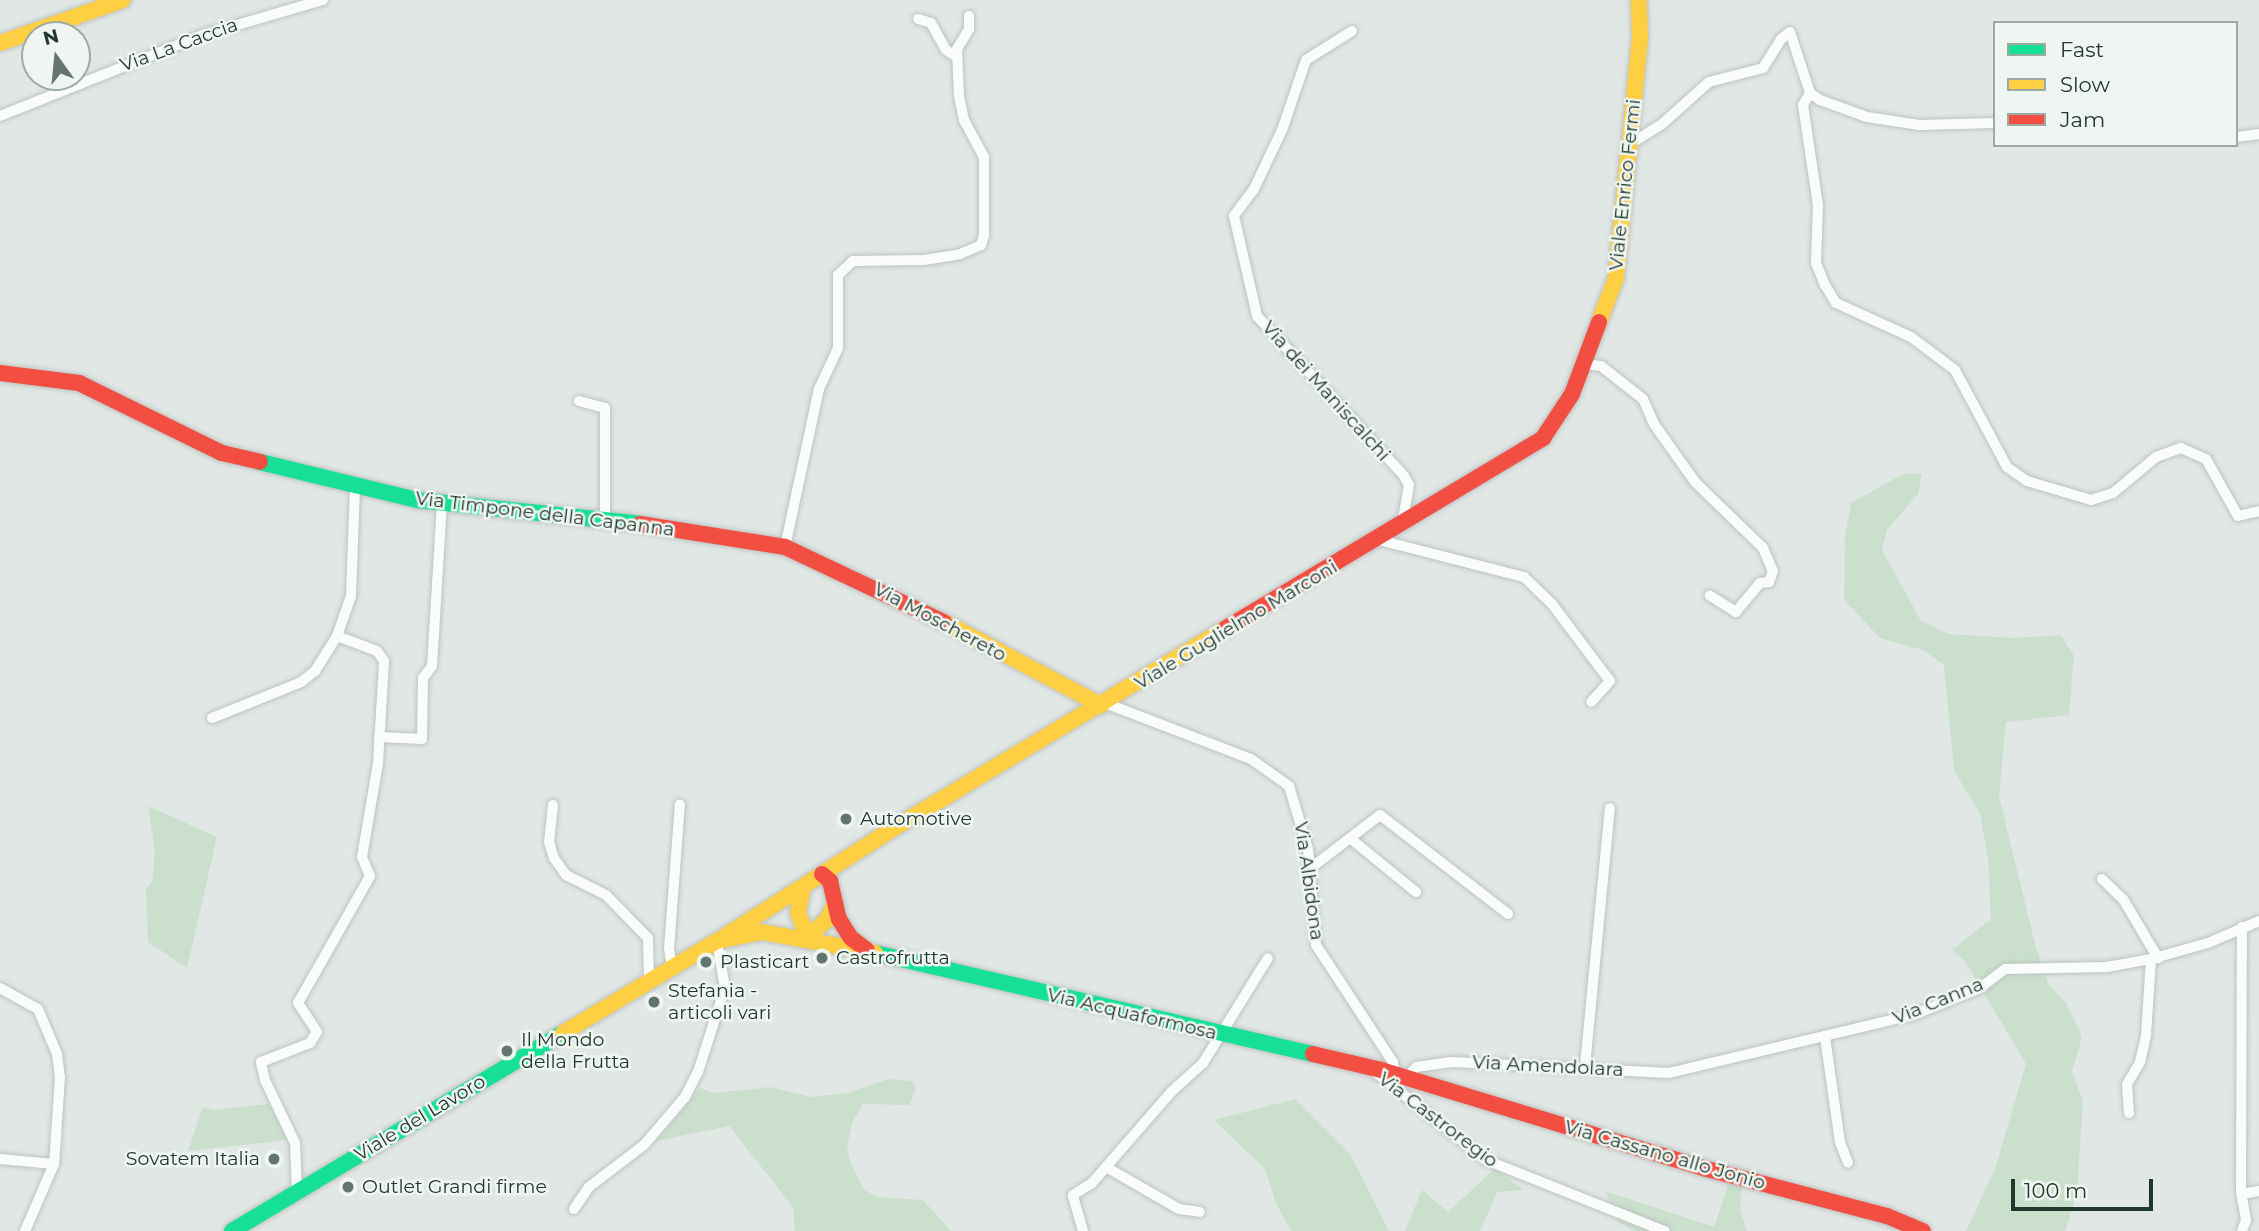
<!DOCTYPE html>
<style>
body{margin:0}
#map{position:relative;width:2259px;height:1231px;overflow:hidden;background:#e1e7e4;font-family:Montserrat,sans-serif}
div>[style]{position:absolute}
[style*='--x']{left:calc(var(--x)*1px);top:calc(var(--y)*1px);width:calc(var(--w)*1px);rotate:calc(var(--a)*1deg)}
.green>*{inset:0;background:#cae0cd}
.roads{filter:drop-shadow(0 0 2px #bec3c1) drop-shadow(0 0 2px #bec3c1)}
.street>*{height:10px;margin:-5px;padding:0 5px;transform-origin:5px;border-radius:5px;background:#fafbfb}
.fast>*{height:16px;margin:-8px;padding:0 8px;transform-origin:8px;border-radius:8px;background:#16e098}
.slow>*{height:16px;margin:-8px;padding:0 8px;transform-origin:8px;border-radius:8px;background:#ffcf43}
.jam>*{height:16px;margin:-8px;padding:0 8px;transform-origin:8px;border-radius:8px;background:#f24e42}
.dots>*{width:19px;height:19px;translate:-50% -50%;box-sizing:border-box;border:4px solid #eff6f1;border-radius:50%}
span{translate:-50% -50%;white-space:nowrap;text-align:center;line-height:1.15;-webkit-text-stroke:5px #eff6f1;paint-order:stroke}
.street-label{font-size:19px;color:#21382e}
.poi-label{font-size:19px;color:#21382e}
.left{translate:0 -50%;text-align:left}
.right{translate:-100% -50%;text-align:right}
.legend{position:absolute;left:1993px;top:21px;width:245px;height:126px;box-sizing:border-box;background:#eff6f1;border:2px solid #9daaa3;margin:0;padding:9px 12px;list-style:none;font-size:21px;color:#21382e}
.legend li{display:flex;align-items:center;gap:14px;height:35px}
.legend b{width:35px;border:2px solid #9daaa3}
.north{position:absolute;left:21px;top:21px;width:70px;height:70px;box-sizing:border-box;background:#eff6f1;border:2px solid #9daaa3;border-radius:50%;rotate:345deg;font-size:19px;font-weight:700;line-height:28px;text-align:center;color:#21382e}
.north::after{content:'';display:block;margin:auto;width:24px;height:32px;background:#64756e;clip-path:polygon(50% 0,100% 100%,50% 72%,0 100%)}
.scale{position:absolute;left:2011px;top:1179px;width:142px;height:32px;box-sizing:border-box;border:4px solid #21382e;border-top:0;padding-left:9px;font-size:21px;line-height:24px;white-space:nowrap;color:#21382e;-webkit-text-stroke:5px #eff6f1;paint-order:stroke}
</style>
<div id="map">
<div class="green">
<i style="clip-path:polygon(1903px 474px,1922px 474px,1918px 494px,1887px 530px,1882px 550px,1921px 621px,1949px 634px,2015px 638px,2061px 635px,2074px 656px,2069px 715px,2006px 722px,1999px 796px,2035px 944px,2048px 984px,2067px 1004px,2082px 1037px,2072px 1072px,2083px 1101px,2077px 1193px,2065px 1231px,1966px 1231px,1995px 1169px,2026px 1064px,1965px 961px,1952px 950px,1991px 919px,1988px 859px,1980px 813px,1954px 771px,1944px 665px,1923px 650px,1880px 638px,1844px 600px,1845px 537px,1851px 503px)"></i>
<i style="clip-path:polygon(148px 806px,217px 837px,187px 968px,148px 942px,146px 889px,152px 882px,155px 851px)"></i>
<i style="clip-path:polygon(888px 1079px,912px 1081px,916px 1088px,909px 1105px,863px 1104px,853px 1121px,847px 1146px,850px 1162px,864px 1190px,878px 1197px,923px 1200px,951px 1231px,795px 1231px,793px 1207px,729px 1126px,657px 1141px,700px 1088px,713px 1093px,770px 1087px,811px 1097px,848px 1093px)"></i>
<i style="clip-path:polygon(1295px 1099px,1350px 1154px,1389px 1231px,1291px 1231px,1275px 1201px,1265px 1169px,1214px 1120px)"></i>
<i style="clip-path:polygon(268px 1104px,288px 1140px,188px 1151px,203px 1107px,214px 1110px)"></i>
<i style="clip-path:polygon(1494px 1169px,1524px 1190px,1497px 1192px,1480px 1231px,1405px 1231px,1422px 1190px,1448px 1212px)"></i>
<i style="clip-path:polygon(1729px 1183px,1742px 1183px,1740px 1210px,1747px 1231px,1635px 1231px,1618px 1222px,1605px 1191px,1714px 1227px)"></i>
</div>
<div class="roads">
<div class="street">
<i style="--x:918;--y:19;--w:14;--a:17"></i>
<i style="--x:931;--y:23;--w:31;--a:61"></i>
<i style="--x:946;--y:50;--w:13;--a:32"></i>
<i style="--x:1352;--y:31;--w:54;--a:147.8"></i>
<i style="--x:1306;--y:60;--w:74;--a:108.9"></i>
<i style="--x:1282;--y:130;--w:65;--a:115.4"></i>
<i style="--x:1254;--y:189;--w:34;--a:127"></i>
<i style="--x:1234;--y:216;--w:103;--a:77"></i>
<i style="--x:1257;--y:316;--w:217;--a:47.4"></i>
<i style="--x:1404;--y:476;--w:10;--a:61"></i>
<i style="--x:1409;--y:485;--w:39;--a:100"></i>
<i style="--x:1810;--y:93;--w:14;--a:120"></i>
<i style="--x:1803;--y:105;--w:101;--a:81.5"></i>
<i style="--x:1818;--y:205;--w:58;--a:92"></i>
<i style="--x:1816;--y:263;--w:24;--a:68"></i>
<i style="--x:1825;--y:285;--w:21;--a:59"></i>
<i style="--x:1836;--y:303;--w:82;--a:24.4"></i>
<i style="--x:1911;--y:337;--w:55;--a:36.9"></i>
<i style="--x:1955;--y:370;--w:110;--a:61.8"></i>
<i style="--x:2007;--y:467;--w:24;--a:35"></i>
<i style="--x:2027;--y:481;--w:67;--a:16.5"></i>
<i style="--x:2091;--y:500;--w:23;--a:-18"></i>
<i style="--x:2113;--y:493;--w:56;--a:-39.9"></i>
<i style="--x:2156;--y:457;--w:27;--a:-20"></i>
<i style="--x:2181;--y:448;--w:27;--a:24"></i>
<i style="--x:2206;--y:459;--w:65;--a:60.7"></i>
<i style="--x:2238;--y:516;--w:22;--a:-13"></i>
<i style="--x:0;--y:116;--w:219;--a:-21.8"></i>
<i style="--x:203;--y:35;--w:125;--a:-16.3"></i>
<i style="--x:2236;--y:137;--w:23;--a:-7"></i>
<i style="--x:1630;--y:144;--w:36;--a:-32"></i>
<i style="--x:1661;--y:125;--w:64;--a:-41.9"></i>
<i style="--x:1709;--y:82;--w:56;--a:-14.5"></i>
<i style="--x:1763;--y:68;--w:34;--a:-58"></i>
<i style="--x:1781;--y:39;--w:11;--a:-38"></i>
<i style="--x:1790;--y:32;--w:64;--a:71.8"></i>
<i style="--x:1810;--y:93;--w:12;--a:35"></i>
<i style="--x:1820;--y:100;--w:50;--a:19.9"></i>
<i style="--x:1867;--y:117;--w:53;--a:8.7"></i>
<i style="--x:1919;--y:125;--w:76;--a:-1.5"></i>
<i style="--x:1584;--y:364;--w:17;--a:7"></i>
<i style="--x:1601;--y:366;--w:53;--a:38.2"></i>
<i style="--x:1643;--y:399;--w:27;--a:66"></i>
<i style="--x:1654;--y:424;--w:71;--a:54.7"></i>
<i style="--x:1695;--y:482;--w:95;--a:44.1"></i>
<i style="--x:1763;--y:548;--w:25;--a:67"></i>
<i style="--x:1773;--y:571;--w:12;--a:110"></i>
<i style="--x:1769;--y:582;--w:9;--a:174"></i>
<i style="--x:1760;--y:583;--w:38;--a:130"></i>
<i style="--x:1736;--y:612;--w:31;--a:-148"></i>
<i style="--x:579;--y:401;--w:27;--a:15"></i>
<i style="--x:605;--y:408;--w:110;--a:90"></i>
<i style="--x:1379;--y:540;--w:150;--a:14.3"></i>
<i style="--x:1524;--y:577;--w:39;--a:44"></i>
<i style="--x:1552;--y:604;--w:96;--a:53"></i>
<i style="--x:1610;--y:681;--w:28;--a:132"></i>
<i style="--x:785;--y:547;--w:162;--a:-77.9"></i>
<i style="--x:819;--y:389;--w:45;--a:-65.1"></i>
<i style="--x:838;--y:348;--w:73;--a:-90"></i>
<i style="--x:838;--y:275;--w:21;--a:-43"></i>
<i style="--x:853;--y:261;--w:71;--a:-0.8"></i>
<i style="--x:924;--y:260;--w:36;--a:-9"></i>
<i style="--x:960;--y:254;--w:23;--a:-23"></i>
<i style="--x:981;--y:245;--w:10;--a:-73"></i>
<i style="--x:984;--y:235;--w:78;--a:-90"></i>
<i style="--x:984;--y:157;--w:42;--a:-118.4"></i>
<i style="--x:964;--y:120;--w:25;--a:-102"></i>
<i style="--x:959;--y:96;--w:47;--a:-92.4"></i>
<i style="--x:957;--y:49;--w:23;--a:-59"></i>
<i style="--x:969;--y:29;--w:13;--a:-90"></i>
<i style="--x:1105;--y:703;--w:156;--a:21"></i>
<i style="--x:1251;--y:759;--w:47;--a:35.4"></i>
<i style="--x:1289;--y:786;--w:66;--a:73.2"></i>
<i style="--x:1308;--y:849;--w:96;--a:85.2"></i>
<i style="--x:1316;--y:945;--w:140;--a:56.7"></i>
<i style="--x:1393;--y:1062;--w:12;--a:81"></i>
<i style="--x:212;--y:718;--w:96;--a:-22"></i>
<i style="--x:301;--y:682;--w:18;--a:-38"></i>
<i style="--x:315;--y:671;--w:41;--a:-57.8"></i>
<i style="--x:337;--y:636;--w:42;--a:-70.7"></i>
<i style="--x:351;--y:596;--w:111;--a:-87.9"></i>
<i style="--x:379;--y:737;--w:43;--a:2.7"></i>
<i style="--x:422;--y:739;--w:61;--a:-89.1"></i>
<i style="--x:423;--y:678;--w:15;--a:-53"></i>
<i style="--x:432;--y:666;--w:163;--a:-86.5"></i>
<i style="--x:553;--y:805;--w:37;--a:96"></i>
<i style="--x:549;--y:842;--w:17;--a:73"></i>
<i style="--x:554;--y:858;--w:21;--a:55"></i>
<i style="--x:566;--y:875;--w:45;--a:26.6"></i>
<i style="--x:606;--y:895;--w:60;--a:45.7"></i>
<i style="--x:648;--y:938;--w:43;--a:88.7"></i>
<i style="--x:1351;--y:839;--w:84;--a:39.2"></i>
<i style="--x:1307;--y:871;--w:92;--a:-37.5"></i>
<i style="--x:1380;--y:815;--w:162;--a:37.7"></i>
<i style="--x:2102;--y:879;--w:29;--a:44"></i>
<i style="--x:2123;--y:899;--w:69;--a:59.3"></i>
<i style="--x:672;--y:967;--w:18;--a:-99"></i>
<i style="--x:669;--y:949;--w:145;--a:-85.7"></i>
<i style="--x:0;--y:988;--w:43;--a:28.9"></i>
<i style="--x:38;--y:1009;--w:49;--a:67.1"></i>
<i style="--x:57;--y:1054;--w:23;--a:83"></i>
<i style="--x:60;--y:1077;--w:87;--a:93.9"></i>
<i style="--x:54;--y:1164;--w:73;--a:113.4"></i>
<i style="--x:1825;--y:1037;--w:106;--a:81.9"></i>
<i style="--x:1840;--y:1142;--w:22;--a:69"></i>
<i style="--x:1585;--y:1066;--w:259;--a:-84.5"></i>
<i style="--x:1375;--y:1072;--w:142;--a:38.4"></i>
<i style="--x:1486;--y:1160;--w:192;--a:21.7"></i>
<i style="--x:1407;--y:1078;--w:14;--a:-51"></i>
<i style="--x:1416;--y:1067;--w:36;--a:-8"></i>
<i style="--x:1452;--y:1062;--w:217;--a:2.9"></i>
<i style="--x:1669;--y:1073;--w:251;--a:-13.4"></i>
<i style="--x:1913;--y:1015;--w:72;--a:-21.9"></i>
<i style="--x:1980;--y:988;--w:31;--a:-37"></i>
<i style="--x:2005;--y:969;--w:102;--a:-1.1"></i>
<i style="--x:2107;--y:967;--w:45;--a:-10.3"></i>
<i style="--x:2151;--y:959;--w:59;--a:-15.7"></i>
<i style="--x:2208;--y:943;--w:56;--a:-23.3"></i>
<i style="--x:2129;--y:1113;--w:29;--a:-94"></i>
<i style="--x:2127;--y:1084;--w:26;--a:-59"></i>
<i style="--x:2140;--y:1062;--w:28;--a:-77"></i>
<i style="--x:2146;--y:1035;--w:76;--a:-86.2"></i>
<i style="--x:0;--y:1159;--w:54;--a:5.3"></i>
<i style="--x:1106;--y:1167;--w:84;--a:29.9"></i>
<i style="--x:1179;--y:1209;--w:21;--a:8"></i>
<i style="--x:297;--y:1192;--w:49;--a:-92.3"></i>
<i style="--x:295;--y:1143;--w:70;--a:-115.5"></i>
<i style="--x:265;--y:1080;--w:18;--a:-103"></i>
<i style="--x:261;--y:1062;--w:53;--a:-21.2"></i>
<i style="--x:310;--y:1043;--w:13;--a:-58"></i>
<i style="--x:317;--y:1032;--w:35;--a:-123"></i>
<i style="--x:298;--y:1003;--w:146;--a:-60.4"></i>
<i style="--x:370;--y:876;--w:21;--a:-113"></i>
<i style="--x:362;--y:857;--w:95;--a:-80.3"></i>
<i style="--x:378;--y:763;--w:102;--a:-86.6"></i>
<i style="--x:384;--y:661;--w:12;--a:-125"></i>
<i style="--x:377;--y:651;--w:43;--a:-159.4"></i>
<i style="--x:2242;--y:1194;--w:17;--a:-10"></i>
<i style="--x:574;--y:1209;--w:27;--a:-56"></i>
<i style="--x:589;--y:1187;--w:69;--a:-37.4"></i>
<i style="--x:644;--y:1145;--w:63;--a:-49.5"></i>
<i style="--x:685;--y:1097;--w:28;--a:-63"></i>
<i style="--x:698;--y:1072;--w:88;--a:-72.2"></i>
<i style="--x:725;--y:988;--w:48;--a:-99.7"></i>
<i style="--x:1083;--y:1231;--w:37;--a:-106"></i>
<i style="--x:1073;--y:1195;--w:22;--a:-32"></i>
<i style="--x:1092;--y:1183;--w:121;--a:-49"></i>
<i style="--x:1171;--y:1092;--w:43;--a:-42.2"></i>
<i style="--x:1203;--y:1063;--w:123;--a:-58.2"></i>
<i style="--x:2242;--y:1231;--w:12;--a:-70"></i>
<i style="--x:2246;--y:1220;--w:29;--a:-100"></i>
<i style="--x:2241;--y:1191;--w:264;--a:-89.8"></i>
</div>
<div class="fast">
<i style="--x:260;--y:462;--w:162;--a:13.6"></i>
<i style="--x:417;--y:500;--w:224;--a:6.1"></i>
<i style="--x:875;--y:953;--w:449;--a:13"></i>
<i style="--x:232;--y:1231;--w:386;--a:-30.9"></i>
</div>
<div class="slow">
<i style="--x:0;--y:43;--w:130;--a:-19.3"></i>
<i style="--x:1599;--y:322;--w:47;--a:-68.9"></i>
<i style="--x:1616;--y:278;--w:242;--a:-84.3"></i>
<i style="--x:1640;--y:37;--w:37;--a:-92"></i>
<i style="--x:944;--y:622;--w:178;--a:27.9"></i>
<i style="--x:803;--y:887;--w:26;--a:101"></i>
<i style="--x:798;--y:913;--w:26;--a:69"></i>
<i style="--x:807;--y:937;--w:28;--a:-41"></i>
<i style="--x:828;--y:919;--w:13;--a:-67"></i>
<i style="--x:719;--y:940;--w:217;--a:-32.6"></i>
<i style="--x:902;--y:823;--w:378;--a:-31"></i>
<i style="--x:563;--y:1033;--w:179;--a:-30.9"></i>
<i style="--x:717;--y:941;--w:46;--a:-11.3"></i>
<i style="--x:762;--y:932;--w:115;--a:10.5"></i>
</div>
<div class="jam">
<i style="--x:0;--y:373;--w:80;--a:7.2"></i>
<i style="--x:79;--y:383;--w:159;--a:26.1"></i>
<i style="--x:222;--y:453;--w:39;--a:13"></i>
<i style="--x:640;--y:524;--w:147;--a:9"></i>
<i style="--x:785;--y:547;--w:176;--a:25.3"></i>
<i style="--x:1226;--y:628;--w:370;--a:-30.9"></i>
<i style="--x:1543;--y:438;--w:53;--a:-56.6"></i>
<i style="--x:1572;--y:394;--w:77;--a:-69.4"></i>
<i style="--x:822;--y:874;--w:11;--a:41"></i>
<i style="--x:830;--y:881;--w:39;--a:77"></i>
<i style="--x:839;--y:919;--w:22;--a:58"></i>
<i style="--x:851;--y:938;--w:20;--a:37"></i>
<i style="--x:1313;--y:1054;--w:70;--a:13.2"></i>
<i style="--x:1381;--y:1070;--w:337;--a:16.9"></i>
<i style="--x:1703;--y:1168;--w:190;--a:14.6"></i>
<i style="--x:1887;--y:1216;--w:39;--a:23"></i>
</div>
</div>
<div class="dots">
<i style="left:846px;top:819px;background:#64756e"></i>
<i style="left:822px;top:958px;background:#64756e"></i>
<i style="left:706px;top:962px;background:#64756e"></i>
<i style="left:654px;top:1002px;background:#64756e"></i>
<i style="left:507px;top:1051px;background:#64756e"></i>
<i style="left:274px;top:1159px;background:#64756e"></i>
<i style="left:348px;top:1187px;background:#64756e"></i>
</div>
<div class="street-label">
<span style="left:179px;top:45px;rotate:-20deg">Via La Caccia</span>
<span style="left:1625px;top:185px;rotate:-84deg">Viale Enrico Fermi</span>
<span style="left:1326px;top:391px;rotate:48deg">Via dei Maniscalchi</span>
<span style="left:545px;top:514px;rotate:7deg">Via Timpone della Capanna</span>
<span style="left:940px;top:622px;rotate:28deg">Via Moschereto</span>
<span style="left:1236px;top:625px;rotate:-31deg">Viale Guglielmo Marconi</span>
<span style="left:1309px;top:881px;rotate:82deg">Via Albidona</span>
<span style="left:1938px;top:1001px;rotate:-22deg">Via Canna</span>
<span style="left:1132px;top:1014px;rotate:13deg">Via Acquaformosa</span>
<span style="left:1548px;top:1066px;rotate:3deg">Via Amendolara</span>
<span style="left:420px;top:1118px;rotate:-31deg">Viale del Lavoro</span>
<span style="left:1438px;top:1120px;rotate:37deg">Via Castroregio</span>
<span style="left:1665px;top:1155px;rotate:16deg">Via Cassano allo Jonio</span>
</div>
<div class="poi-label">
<span class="left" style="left:860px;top:819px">Automotive</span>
<span class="left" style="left:836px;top:958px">Castrofrutta</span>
<span class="left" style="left:720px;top:962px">Plasticart</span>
<span class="left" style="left:668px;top:1002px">Stefania -<br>articoli vari</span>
<span class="left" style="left:521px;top:1051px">Il Mondo<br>della Frutta</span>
<span class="right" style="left:260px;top:1159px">Sovatem Italia</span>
<span class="left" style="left:362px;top:1187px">Outlet Grandi firme</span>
</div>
<ul class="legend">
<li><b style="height:9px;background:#16e098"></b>Fast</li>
<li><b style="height:9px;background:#ffcf43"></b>Slow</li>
<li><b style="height:9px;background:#f24e42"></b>Jam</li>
</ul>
<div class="north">N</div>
<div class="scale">100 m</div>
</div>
